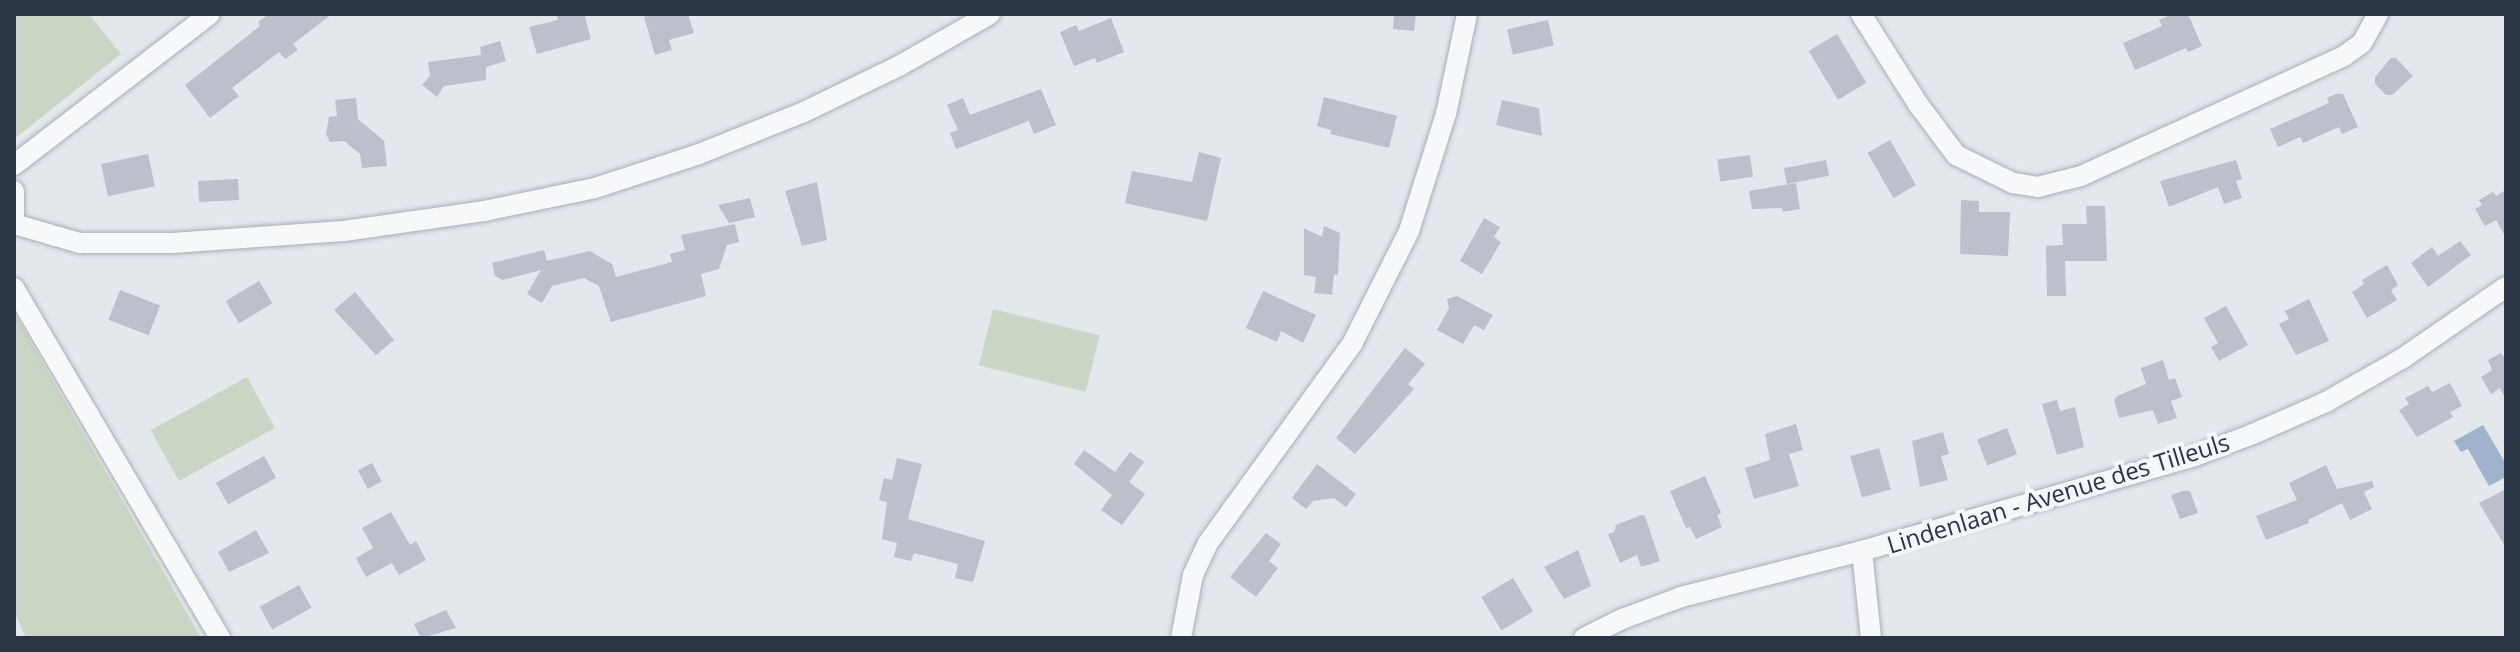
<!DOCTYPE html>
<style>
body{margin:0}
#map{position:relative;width:2520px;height:652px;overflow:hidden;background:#e4e7ec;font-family:"Open Sans",sans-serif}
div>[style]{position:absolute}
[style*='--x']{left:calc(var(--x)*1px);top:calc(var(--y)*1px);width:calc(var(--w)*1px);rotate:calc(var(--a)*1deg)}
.green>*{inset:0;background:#c9d6c5;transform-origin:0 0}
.water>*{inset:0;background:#9fb4cc}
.building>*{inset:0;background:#bbc0ca;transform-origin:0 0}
.roads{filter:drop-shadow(0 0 2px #a9aeb7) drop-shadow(0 0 2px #a9aeb7)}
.minor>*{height:20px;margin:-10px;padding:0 10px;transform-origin:10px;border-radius:10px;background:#f7f8fa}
span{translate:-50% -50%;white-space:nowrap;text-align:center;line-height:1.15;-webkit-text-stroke:8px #f4f6f9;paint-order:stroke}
.street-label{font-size:24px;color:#2b3445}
.frame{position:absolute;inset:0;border:16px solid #2b3445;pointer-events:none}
</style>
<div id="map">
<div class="green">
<i style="clip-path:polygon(14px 14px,89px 14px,121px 54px,14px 139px)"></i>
<i style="left:993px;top:309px;width:110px;height:58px;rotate:14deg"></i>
<i style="clip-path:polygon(14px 313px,167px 578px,201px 638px,26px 638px,14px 611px)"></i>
<i style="left:247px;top:377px;width:58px;height:110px;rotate:61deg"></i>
</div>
<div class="water">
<i style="clip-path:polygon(2483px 425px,2506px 464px,2506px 477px,2489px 486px,2468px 449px,2461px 452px,2454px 441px)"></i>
</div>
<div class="building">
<i style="clip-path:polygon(269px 14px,332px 14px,293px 44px,298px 50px,285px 59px,279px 52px,232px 88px,239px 96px,210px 118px,185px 85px,260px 26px,258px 22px)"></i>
<i style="clip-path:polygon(556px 14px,584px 14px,591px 39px,537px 54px,529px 27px,558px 20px)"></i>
<i style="clip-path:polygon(654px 14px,688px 14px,694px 33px,669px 40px,672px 50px,655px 55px,644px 17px)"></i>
<i style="clip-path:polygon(1394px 14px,1416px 14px,1414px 31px,1393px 29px)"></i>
<i style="clip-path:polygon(2173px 14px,2188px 14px,2202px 46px,2188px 52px,2186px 48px,2135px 70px,2123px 43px,2162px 26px,2159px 20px)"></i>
<i style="clip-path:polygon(1111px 18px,1124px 52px,1097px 63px,1095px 58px,1074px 66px,1060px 32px,1076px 25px,1079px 31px)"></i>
<i style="left:1548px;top:20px;width:26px;height:42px;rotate:77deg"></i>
<i style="left:1837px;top:34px;width:57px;height:33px;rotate:59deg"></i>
<i style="clip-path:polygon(500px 41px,506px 61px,486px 67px,486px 80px,444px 86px,437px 97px,422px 85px,430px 76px,428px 62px,481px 55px,480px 47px)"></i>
<i style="clip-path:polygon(2391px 58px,2396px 58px,2413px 76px,2392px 95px,2386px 95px,2375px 84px,2375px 77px)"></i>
<i style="clip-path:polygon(1041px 89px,1056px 125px,1034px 134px,1029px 121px,956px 149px,950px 133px,958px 130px,947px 105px,963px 98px,970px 115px)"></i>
<i style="clip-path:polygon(2336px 94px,2343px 94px,2358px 127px,2342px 134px,2339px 127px,2303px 143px,2300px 137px,2278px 147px,2270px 129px,2329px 103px,2327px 98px)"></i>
<i style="clip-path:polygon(1324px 97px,1397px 116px,1389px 148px,1330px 134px,1331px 130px,1317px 126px)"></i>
<i style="clip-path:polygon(356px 98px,358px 119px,384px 141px,387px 166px,362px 168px,360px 154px,344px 141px,330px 142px,326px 134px,329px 117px,337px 116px,335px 100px)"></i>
<i style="clip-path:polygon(1502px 100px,1539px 108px,1542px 136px,1496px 125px)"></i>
<i style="left:1890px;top:140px;width:52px;height:26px;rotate:60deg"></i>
<i style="clip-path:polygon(1199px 152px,1221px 158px,1207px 221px,1125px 203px,1132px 171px,1192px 182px)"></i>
<i style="left:148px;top:154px;width:33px;height:48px;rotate:78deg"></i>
<i style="left:1750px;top:155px;width:22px;height:33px;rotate:82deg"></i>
<i style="left:1826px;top:160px;width:16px;height:43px;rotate:79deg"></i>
<i style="clip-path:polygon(2236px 160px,2242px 179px,2236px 181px,2242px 198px,2224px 204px,2218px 187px,2169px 207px,2160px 181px)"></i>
<i style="left:238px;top:179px;width:21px;height:40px;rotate:87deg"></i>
<i style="clip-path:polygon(817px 182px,827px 240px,802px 246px,785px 191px)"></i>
<i style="clip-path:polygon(1796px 183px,1800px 209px,1783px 212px,1782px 208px,1752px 209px,1749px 191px)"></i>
<i style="clip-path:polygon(2506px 190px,2506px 238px,2496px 220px,2485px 226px,2475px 209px,2482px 205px,2479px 200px,2493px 192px,2496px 196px)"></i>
<i style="clip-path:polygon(750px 198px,755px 217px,729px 223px,718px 205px)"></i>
<i style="clip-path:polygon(1961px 200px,1979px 201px,1979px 212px,2010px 212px,2008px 256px,1960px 254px)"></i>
<i style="clip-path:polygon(2086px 206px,2105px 206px,2107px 261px,2065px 261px,2066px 296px,2047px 296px,2046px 246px,2063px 245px,2062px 224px,2087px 224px)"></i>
<i style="clip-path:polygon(1484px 218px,1500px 227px,1494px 237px,1501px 242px,1482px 274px,1460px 261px)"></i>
<i style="clip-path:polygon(735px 224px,739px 242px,727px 245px,719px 269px,701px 274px,706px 296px,611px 322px,599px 286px,584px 278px,552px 286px,542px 303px,527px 294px,541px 270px,503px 280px,495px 276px,492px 263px,544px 250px,547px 261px,590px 251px,612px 264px,616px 277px,672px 262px,670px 254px,685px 250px,681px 235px)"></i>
<i style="clip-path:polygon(1324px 226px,1340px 233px,1338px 275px,1334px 274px,1332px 295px,1314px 293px,1316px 277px,1304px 275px,1304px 228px,1322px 237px)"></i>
<i style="clip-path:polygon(2460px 241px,2471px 255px,2428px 287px,2411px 263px,2432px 247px,2438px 256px)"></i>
<i style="clip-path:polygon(2387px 265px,2398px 285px,2391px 290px,2397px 300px,2367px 318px,2352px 292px,2364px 284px,2362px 280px)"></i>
<i style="left:259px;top:281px;width:26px;height:39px;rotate:59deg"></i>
<i style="left:120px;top:290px;width:43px;height:32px;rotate:21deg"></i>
<i style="clip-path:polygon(1263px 291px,1316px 315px,1303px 343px,1281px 331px,1277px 342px,1246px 328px)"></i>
<i style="clip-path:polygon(355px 292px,394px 340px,376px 355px,334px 310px)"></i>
<i style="clip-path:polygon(1457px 296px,1493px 315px,1484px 330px,1474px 325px,1463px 344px,1437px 330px,1449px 308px,1447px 299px)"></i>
<i style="clip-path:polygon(2309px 299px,2329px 341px,2296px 355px,2279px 324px,2289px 319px,2285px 311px)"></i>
<i style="clip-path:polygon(2226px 306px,2248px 345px,2219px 361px,2211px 347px,2218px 343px,2204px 318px)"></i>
<i style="clip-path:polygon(1405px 348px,1425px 364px,1408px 384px,1414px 389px,1355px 454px,1336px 438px)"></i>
<i style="clip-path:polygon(2501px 353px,2506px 360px,2506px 400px,2500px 388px,2491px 394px,2481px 377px,2492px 370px,2488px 360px)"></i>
<i style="clip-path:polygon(2163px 360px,2169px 380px,2175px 378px,2182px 397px,2171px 401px,2177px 418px,2158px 424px,2153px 410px,2119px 418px,2114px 400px,2117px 396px,2146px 384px,2141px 368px)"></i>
<i style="clip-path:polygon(2450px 383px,2462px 406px,2450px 412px,2453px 417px,2417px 437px,2399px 410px,2409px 404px,2405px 398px,2428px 386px,2432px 392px)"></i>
<i style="clip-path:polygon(2057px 400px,2060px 411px,2075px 407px,2084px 447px,2057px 455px,2042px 404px)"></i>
<i style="clip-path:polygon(1796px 424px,1803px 450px,1789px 454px,1799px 486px,1754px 499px,1745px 468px,1770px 460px,1765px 434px)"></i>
<i style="left:2007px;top:428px;width:28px;height:32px;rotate:69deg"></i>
<i style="clip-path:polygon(1943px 432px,1949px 454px,1941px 456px,1948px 480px,1920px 487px,1912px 441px)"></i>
<i style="left:1879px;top:448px;width:43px;height:30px;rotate:74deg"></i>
<i style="clip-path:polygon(1084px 450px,1115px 472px,1130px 452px,1144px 462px,1129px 482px,1145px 494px,1122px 525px,1101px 510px,1112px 495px,1074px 464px)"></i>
<i style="left:264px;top:456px;width:25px;height:55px;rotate:61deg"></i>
<i style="clip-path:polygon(897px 458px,922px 464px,908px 519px,985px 541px,973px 582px,955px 578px,958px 564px,914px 553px,911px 561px,894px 557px,897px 543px,882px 539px,887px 502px,879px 500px,884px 478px,892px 480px)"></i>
<i style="left:372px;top:463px;width:21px;height:16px;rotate:62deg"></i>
<i style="clip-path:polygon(1317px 464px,1356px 494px,1346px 507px,1334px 498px,1313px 501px,1306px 509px,1292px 498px)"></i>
<i style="clip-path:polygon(2326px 465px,2337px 489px,2372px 481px,2374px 487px,2364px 492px,2372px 509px,2350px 520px,2342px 503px,2308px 520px,2309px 523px,2266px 540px,2256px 516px,2297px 500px,2289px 483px)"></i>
<i style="clip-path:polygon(1705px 476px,1721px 513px,1717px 515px,1722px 527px,1696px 539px,1690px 527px,1686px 528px,1670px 491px)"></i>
<i style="clip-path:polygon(2506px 489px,2506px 548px,2479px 503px)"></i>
<i style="clip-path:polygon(2183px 491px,2190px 491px,2198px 513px,2180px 519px,2171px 495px)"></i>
<i style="clip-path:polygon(391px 512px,410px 545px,416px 541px,426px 560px,399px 575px,392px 563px,366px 577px,356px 558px,373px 548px,362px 528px)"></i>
<i style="clip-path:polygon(1641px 515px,1645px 516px,1660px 561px,1641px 567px,1637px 555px,1620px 563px,1608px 534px,1614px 532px,1616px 525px)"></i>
<i style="clip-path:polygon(256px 530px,269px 553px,229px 572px,218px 552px)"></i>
<i style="clip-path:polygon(1266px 533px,1281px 544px,1269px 561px,1278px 568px,1256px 597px,1230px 577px)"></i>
<i style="clip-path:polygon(1578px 550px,1591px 586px,1564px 599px,1544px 567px)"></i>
<i style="left:1513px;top:578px;width:39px;height:37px;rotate:59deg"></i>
<i style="left:299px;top:585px;width:26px;height:45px;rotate:61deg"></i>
<i style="clip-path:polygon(446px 610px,456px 628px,421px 638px,414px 624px)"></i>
</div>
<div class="roads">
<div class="minor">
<i style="--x:1861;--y:14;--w:107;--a:57.7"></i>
<i style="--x:1918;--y:104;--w:64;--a:53.3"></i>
<i style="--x:1956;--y:155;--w:64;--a:26.2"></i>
<i style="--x:2013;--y:183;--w:25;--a:9"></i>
<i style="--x:2038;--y:187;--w:44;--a:-14.3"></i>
<i style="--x:2081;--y:176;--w:289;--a:-24.5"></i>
<i style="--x:2344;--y:56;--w:22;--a:-36"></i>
<i style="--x:2362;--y:43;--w:33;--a:-61"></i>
<i style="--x:14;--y:165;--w:247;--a:-37.6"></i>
<i style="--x:14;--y:191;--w:24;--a:90"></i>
<i style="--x:14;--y:224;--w:69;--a:16.1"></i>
<i style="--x:80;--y:243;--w:92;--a:0"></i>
<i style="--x:172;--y:243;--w:172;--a:-4"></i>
<i style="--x:344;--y:231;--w:141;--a:-8.1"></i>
<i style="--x:484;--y:211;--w:113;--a:-11.7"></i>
<i style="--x:595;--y:188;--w:109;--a:-18.1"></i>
<i style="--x:699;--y:154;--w:113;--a:-21.8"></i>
<i style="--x:804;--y:112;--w:106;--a:-25.8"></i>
<i style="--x:899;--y:66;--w:105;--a:-29.7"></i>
<i style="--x:14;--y:288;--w:406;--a:59.5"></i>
<i style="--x:1862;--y:551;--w:87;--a:84.1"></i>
<i style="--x:1181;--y:638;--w:64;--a:-79.2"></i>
<i style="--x:1193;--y:575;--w:35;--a:-65"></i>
<i style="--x:1208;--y:543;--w:246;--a:-54.1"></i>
<i style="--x:1352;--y:344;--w:127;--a:-63.2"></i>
<i style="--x:1409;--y:231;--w:123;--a:-72.5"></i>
<i style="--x:1446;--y:114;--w:102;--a:-78.1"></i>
<i style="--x:1584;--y:638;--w:42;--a:-26.6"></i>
<i style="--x:1622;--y:619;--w:63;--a:-20.4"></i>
<i style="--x:1681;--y:597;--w:187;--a:-14.3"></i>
<i style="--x:1862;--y:551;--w:346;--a:-15.9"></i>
<i style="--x:2195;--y:456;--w:62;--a:-20.8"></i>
<i style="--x:2253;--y:434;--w:80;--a:-23.7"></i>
<i style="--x:2326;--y:402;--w:89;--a:-29.7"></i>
<i style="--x:2403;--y:358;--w:125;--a:-34.6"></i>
</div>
</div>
<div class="street-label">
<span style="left:2058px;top:493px;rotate:-17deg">Lindenlaan - Avenue des Tilleuls</span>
</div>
<div class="frame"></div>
</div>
